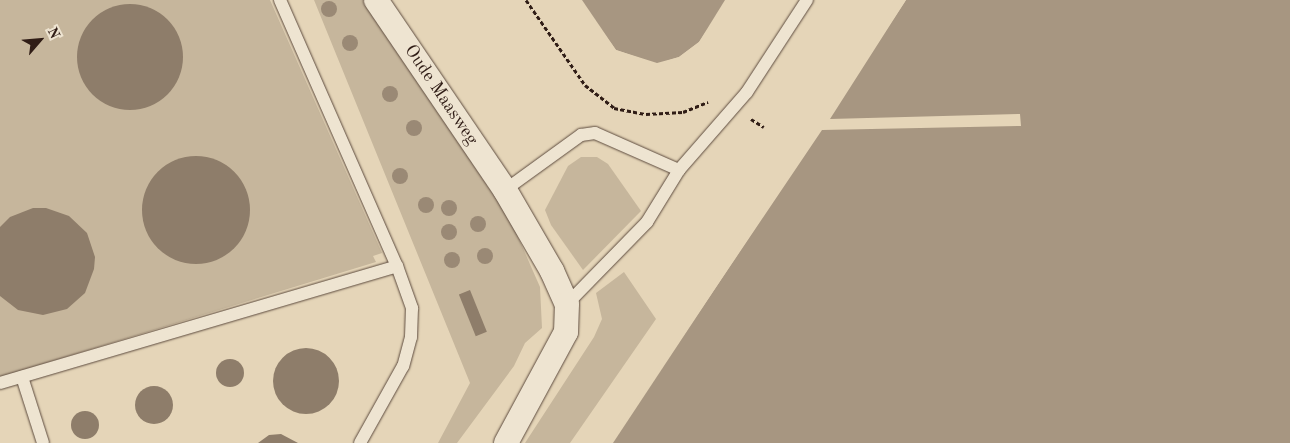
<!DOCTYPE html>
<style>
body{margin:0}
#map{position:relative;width:1290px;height:443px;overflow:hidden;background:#e5d5b8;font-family:"Old Standard TT",serif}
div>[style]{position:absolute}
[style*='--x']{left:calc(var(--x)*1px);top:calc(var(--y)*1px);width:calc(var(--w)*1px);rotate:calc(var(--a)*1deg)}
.green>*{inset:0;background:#c6b69c}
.water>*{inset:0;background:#a79681}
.pier>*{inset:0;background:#e5d5b8}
.building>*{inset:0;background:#8e7d6a;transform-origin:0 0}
.round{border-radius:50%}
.path>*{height:3px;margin-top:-1.5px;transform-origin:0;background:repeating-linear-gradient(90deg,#301d16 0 4px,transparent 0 6.5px)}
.roads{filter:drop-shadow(0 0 1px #5d4b3e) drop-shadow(0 0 1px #5d4b3e)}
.lane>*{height:12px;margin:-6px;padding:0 6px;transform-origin:6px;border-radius:6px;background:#eee4d1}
.street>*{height:24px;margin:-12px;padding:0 12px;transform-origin:12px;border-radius:12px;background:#eee4d1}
.trees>*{width:16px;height:16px;margin:-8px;border-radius:50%;background:#9a8975}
span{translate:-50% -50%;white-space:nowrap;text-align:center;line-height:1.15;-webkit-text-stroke:4.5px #eee4d1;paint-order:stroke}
.street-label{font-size:18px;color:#301d16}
.north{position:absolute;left:15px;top:15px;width:50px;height:50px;-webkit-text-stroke:4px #eee4d1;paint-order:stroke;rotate:63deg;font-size:14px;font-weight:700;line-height:20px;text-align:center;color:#301d16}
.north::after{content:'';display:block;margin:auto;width:18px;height:22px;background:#301d16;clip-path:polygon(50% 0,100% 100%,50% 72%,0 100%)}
</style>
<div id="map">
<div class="green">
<i style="clip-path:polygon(0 0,270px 0,382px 253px,373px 256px,376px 262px,0 377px)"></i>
<i style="clip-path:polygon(314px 0,363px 0,511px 221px,540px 287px,542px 328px,525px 343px,514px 366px,457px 443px,438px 443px,470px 383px)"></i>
<i style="clip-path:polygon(581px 157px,597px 157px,608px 164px,641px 211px,583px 270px,551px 225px,545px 210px,568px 166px)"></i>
<i style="clip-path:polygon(624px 272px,656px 319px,570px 443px,525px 443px,594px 337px,602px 319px,596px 293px)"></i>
</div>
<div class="water">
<i style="clip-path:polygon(582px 0,725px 0,699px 42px,679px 57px,657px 64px,616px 50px)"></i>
<i style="clip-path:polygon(906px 0,1290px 0,1290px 443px,613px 443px)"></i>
</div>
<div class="pier">
<i style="clip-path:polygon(580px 0,616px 50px,657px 63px,679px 57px,699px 42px,727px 0,700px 44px,680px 59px,657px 66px,615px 52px)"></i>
<i style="clip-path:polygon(903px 0,906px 0,830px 119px,1020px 114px,1021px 126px,822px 130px,611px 443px)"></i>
</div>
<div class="building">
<i class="round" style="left:77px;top:4px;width:106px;height:106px"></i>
<i class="round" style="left:142px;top:156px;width:108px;height:108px"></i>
<i style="clip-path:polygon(33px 208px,46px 208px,69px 216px,87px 233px,95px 257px,94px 269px,85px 293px,67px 309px,43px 315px,18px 310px,0 296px,0 227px,10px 217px)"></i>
<i style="left:470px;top:290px;width:45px;height:12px;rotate:68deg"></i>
<i class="round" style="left:273px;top:348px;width:66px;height:66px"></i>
<i class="round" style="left:216px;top:359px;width:28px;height:28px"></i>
<i class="round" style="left:135px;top:386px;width:38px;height:38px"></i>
<i class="round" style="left:71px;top:411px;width:28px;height:28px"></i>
<i style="clip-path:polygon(281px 434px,298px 443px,258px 443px,269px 435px)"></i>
</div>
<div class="path">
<i style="--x:526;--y:0;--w:103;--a:55.2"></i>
<i style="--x:585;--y:85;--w:37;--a:38"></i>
<i style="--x:614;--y:108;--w:33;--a:11"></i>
<i style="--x:646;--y:114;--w:37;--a:-3"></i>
<i style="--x:683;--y:112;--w:27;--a:-22"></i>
<i style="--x:751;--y:119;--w:15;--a:32"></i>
</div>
<div class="roads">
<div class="lane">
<i style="--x:280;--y:0;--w:291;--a:66.3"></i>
<i style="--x:397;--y:266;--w:45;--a:70.3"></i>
<i style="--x:412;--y:308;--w:29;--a:92"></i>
<i style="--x:411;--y:337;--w:30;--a:105"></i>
<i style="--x:403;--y:366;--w:88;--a:119.2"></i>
<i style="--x:505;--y:190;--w:94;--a:-35.9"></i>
<i style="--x:581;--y:135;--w:14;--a:-8"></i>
<i style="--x:595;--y:133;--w:92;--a:23.8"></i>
<i style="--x:679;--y:170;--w:103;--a:-48.9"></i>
<i style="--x:747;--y:92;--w:110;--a:-56.9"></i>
<i style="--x:567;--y:304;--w:115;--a:-45.7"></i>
<i style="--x:647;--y:222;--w:61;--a:-58.4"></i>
<i style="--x:22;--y:377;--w:69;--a:72.3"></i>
<i style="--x:0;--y:383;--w:414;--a:-16.4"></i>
</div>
<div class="street">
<i style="--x:376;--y:0;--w:230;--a:55.8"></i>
<i style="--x:505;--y:190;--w:94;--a:59.9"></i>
<i style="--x:552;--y:271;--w:36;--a:66"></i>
<i style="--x:567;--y:304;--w:28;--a:92"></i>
<i style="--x:566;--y:332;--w:126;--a:118.4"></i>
</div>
</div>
<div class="trees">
<i style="left:329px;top:9px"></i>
<i style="left:350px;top:43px"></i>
<i style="left:390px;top:94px"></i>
<i style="left:414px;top:128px"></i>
<i style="left:400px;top:176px"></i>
<i style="left:426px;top:205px"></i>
<i style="left:449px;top:208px"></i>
<i style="left:478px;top:224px"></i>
<i style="left:449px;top:232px"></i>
<i style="left:485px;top:256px"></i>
<i style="left:452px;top:260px"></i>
</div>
<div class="street-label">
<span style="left:441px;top:95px;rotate:56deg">Oude Maasweg</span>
</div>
<div class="north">N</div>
</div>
